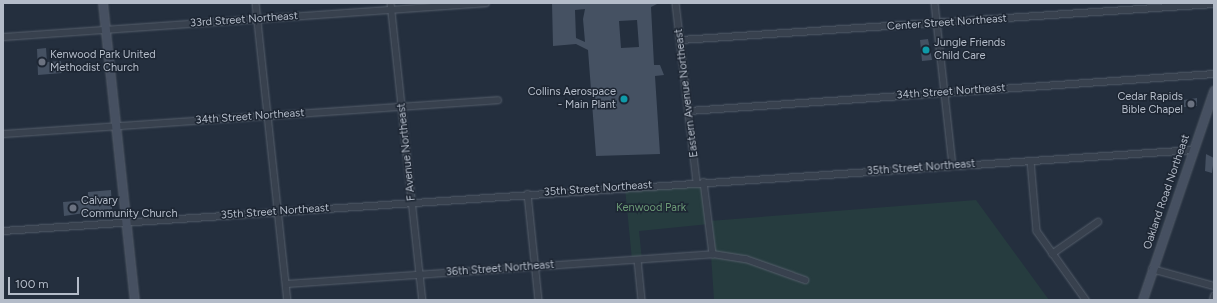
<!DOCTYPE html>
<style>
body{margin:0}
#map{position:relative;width:1217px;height:303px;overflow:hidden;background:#242f3e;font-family:Figtree,sans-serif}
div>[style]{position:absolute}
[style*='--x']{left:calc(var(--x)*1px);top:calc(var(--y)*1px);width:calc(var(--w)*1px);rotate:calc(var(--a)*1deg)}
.green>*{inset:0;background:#263c3f}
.building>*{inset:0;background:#455162}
.roads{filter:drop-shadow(0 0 1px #565f6c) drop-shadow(0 0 1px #565f6c)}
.street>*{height:5.5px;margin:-2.75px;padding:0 2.75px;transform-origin:2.75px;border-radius:2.75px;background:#38414e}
.secondary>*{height:8px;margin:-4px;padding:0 4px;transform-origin:4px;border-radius:4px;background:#465061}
.dots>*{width:11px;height:11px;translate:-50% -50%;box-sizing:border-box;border:2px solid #1d2633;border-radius:50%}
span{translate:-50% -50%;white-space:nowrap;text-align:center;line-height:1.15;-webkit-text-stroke:3px #1d2633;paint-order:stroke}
.street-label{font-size:11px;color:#b4bcc9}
.poi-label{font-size:11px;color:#b4bcc9}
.left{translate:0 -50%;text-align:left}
.right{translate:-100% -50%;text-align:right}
.park-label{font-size:11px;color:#6b9a76}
.frame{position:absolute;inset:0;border:4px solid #b4bcc9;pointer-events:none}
.scale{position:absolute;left:8px;top:277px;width:71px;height:18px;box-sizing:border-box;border:2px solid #b4bcc9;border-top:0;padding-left:5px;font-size:12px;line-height:14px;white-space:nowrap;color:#b4bcc9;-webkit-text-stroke:3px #1d2633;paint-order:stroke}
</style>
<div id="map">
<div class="green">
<i style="clip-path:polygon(704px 182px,709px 221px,976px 200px,1049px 300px,714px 300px,709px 224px,639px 231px,642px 260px,632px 260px,625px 188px)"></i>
</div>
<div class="building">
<i style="clip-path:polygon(evenodd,552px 3px,659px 3px,651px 7px,654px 65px,660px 65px,664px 75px,655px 76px,660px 154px,596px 156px,588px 50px,576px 44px,553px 46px,552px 3px,585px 9px,583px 19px,585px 42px,576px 38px,575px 10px,585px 9px,552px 3px,637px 20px,639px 47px,621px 48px,619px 21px,637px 20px)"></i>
<i style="clip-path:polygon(928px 39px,932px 60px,922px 61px,920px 40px)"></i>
<i style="clip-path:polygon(46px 48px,47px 62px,61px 61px,62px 73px,38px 75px,37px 49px)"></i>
<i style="clip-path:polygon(1197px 98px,1197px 106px,1184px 107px,1184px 100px)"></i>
<i style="clip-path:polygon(1206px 154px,1214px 158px,1212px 173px,1205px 171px)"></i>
<i style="clip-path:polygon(111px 190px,112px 209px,64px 216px,63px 202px,88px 200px,88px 192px)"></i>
</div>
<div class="roads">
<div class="street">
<i style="--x:256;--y:3;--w:299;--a:83.9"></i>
<i style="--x:391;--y:3;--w:299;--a:83.9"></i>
<i style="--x:676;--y:3;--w:181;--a:83.3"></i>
<i style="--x:935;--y:3;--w:164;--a:83.7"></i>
<i style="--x:3;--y:37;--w:484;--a:-4"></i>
<i style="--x:681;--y:40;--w:534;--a:-3.86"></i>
<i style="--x:689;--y:111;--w:526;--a:-4.03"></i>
<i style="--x:3;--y:134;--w:496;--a:-3.9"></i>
<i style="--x:1031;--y:161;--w:70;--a:85.1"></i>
<i style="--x:1037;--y:231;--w:85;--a:54.6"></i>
<i style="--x:704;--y:182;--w:73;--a:82.9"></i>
<i style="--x:528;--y:194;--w:107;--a:84.1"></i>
<i style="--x:3;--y:231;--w:1193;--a:-3.89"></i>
<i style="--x:1052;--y:254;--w:56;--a:-34.8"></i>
<i style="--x:638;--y:260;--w:40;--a:84.3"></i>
<i style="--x:1152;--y:269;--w:64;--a:15.3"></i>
<i style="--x:287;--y:284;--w:427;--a:-4"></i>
<i style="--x:713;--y:254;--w:33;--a:9"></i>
<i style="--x:746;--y:259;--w:63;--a:19.6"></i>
<i style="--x:1213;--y:300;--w:4;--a:-76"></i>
</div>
<div class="secondary">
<i style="--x:103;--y:3;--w:299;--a:83.9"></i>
<i style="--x:1143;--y:300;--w:221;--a:-71.2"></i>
</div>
</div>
<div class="dots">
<i style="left:926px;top:50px;background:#0f9aa8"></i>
<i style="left:42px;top:62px;background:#6b7280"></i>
<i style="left:624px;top:99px;background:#0f9aa8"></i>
<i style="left:1191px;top:104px;background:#6b7280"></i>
<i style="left:73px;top:208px;background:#6b7280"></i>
</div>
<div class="street-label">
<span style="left:244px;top:20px;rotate:-4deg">33rd Street Northeast</span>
<span style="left:947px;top:23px;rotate:-4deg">Center Street Northeast</span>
<span style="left:951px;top:92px;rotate:-4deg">34th Street Northeast</span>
<span style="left:687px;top:93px;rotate:-97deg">Eastern Avenue Northeast</span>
<span style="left:250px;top:117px;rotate:-4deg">34th Street Northeast</span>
<span style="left:407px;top:152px;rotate:-96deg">F Avenue Northeast</span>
<span style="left:921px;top:168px;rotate:-4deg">35th Street Northeast</span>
<span style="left:598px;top:189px;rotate:-4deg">35th Street Northeast</span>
<span style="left:1167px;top:192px;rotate:-71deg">Oakland Road Northeast</span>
<span style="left:275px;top:212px;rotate:-4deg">35th Street Northeast</span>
<span style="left:500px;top:269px;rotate:-4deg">36th Street Northeast</span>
</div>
<div class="poi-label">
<span class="left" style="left:934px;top:50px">Jungle Friends<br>Child Care</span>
<span class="left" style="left:50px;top:62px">Kenwood Park United<br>Methodist Church</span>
<span class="right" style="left:616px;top:99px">Collins Aerospace<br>- Main Plant</span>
<span class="right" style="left:1183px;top:104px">Cedar Rapids<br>Bible Chapel</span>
<span class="left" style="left:81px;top:208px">Calvary<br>Community Church</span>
</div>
<div class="park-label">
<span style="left:651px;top:208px">Kenwood Park</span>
</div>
<div class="frame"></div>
<div class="scale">100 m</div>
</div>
